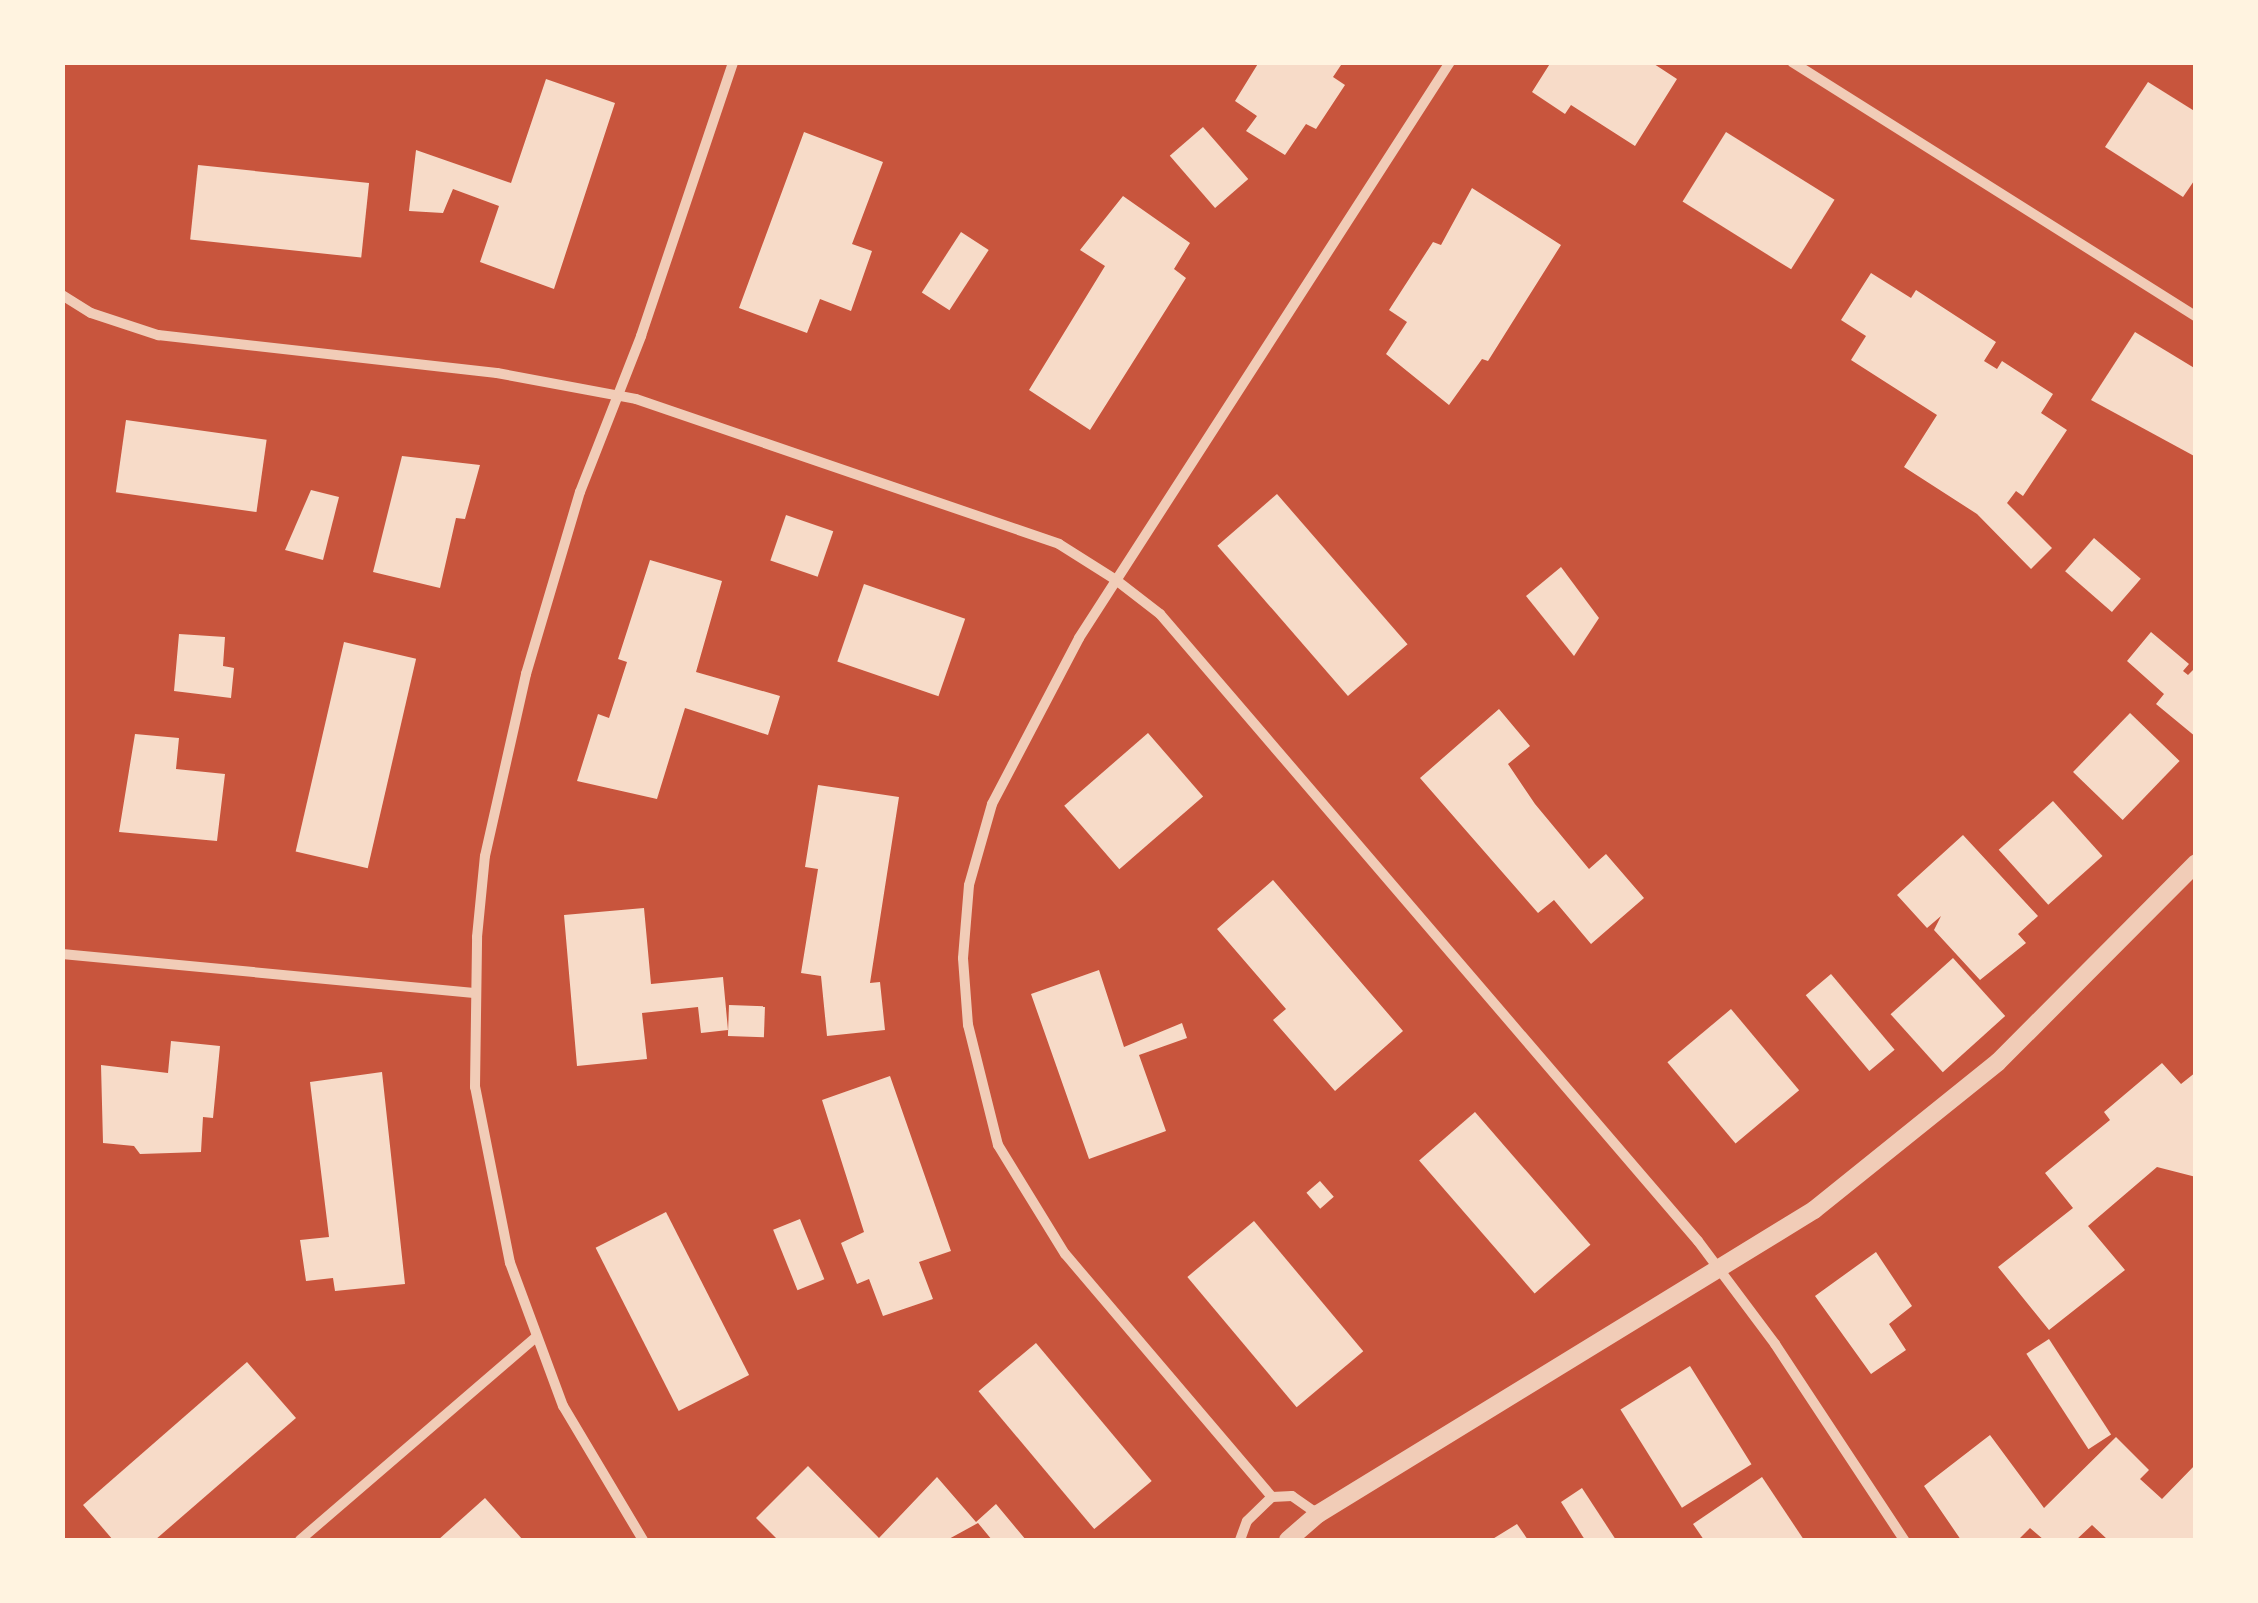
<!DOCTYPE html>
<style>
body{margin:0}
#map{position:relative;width:2258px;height:1603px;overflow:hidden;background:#c8553d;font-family:"DejaVu Sans",sans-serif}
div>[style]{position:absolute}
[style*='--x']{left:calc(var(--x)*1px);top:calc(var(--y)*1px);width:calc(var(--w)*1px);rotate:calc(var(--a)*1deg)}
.building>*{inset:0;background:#f7dbc8;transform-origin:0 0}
.minor>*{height:10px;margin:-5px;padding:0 5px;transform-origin:5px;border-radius:5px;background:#f1ccb7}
.tertiary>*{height:18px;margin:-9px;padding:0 9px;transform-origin:9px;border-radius:9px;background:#f1ccb7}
span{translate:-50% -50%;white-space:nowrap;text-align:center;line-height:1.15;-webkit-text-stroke:8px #fff3e0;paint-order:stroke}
.frame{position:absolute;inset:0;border:65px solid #fff3e0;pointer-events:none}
</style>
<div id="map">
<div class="building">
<i style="clip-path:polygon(1259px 62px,1343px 62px,1333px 77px,1345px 85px,1316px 129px,1306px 124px,1285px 155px,1246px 131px,1257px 116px,1235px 101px)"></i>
<i style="clip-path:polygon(1551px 62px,1651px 62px,1677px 79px,1635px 146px,1571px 105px,1565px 114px,1532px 92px)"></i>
<i style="clip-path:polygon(546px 79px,615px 103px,554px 289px,480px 262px,499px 206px,453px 189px,443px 213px,409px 211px,416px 150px,511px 183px)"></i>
<i style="clip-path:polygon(2148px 82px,2196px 112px,2196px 178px,2183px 197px,2105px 147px)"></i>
<i style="left:1203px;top:127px;width:69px;height:44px;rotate:49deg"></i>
<i style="clip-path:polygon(804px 132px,883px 162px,852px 244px,872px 251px,851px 311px,820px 299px,807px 333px,739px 308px)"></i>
<i style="left:1726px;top:132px;width:128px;height:82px;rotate:32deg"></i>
<i style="left:198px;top:165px;width:172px;height:75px;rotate:6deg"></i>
<i style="clip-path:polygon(1472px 188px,1561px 245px,1488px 361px,1482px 359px,1449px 405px,1386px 354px,1407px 322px,1389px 310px,1433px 242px,1441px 245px)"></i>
<i style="clip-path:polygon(1123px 196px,1190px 243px,1174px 269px,1186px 278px,1090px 430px,1029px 390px,1105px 266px,1080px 250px)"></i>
<i style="left:961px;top:232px;width:33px;height:72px;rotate:33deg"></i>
<i style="clip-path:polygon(1871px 273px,1911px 298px,1916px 290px,1996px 342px,1984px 361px,1997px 369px,2002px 361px,2053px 394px,2041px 413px,2067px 430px,2023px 496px,2016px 491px,2007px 503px,2052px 548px,2031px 569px,1977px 514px,1904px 467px,1937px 415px,1851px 360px,1866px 336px,1841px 320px)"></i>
<i style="clip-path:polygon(2135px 332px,2196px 369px,2196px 457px,2091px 400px)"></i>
<i style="left:126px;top:420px;width:142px;height:73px;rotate:8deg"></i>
<i style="clip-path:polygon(402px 456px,480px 465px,465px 519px,456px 518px,440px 588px,373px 572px)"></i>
<i style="clip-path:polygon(311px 490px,339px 497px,323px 560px,285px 550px)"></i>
<i style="left:1277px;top:494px;width:199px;height:79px;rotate:49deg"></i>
<i style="left:786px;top:515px;width:50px;height:48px;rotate:19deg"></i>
<i style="left:2094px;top:538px;width:62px;height:44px;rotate:41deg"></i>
<i style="clip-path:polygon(650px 560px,722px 581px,696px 672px,780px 696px,768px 735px,685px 708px,657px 799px,577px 781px,598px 714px,609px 718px,627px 662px,618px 659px)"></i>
<i style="clip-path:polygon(1561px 567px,1599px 618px,1574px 656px,1526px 596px)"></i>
<i style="left:864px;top:584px;width:107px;height:82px;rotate:19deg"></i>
<i style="clip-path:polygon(2151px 632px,2189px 664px,2183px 671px,2188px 675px,2196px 667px,2196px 737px,2156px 704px,2164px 694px,2127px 661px)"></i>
<i style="clip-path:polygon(179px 634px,225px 637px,223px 666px,234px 668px,231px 698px,174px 691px)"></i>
<i style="left:344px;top:642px;width:74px;height:215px;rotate:13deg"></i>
<i style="clip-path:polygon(1499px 709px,1530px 746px,1508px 764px,1535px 804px,1589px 869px,1606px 854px,1644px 898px,1591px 944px,1554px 900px,1538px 913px,1420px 778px)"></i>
<i style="left:2130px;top:713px;width:69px;height:82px;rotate:44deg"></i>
<i style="left:1148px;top:733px;width:84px;height:111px;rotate:49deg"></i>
<i style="clip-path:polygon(135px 734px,179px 738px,176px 769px,225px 774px,217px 841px,119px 832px)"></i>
<i style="clip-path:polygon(818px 785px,899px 797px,870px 983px,880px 982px,885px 1030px,827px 1036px,821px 976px,801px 973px,818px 869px,805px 867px)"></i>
<i style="left:2053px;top:801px;width:74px;height:73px;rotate:48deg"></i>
<i style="clip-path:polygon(1963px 835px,2038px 916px,2018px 934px,2026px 943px,1980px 980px,1934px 930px,1941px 916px,1927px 928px,1897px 895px)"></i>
<i style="clip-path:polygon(1273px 880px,1403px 1031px,1335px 1091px,1273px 1020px,1286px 1009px,1217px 929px)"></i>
<i style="clip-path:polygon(644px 908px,651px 984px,723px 977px,728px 1030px,701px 1033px,698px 1007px,642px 1013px,647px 1059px,577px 1066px,564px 915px)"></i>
<i style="left:1953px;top:958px;width:78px;height:84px;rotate:48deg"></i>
<i style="clip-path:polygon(1099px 970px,1124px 1047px,1182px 1023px,1187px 1038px,1139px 1055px,1166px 1131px,1089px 1159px,1031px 994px)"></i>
<i style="left:1831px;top:974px;width:99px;height:33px;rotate:50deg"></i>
<i style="left:729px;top:1005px;width:36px;height:31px;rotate:2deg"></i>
<i style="left:1731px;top:1009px;width:106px;height:83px;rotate:50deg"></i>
<i style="clip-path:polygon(171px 1041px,220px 1046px,213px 1118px,203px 1117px,201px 1152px,140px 1154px,134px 1146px,103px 1143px,101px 1065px,168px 1073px)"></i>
<i style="clip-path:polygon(2162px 1063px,2181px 1084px,2196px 1072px,2196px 1177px,2157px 1167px,2088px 1226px,2125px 1270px,2049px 1330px,1998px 1267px,2073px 1208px,2045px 1173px,2110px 1120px,2104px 1112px)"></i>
<i style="clip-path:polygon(382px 1072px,405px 1284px,335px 1291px,333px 1278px,306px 1281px,300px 1240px,329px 1237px,310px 1082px)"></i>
<i style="clip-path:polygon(890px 1076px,951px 1251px,919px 1262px,933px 1299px,883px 1316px,869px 1279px,857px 1284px,841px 1243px,864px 1232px,822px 1100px)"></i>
<i style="left:1475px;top:1112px;width:176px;height:74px;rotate:49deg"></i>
<i style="left:1320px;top:1181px;width:21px;height:18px;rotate:49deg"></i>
<i style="left:666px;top:1212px;width:183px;height:79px;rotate:63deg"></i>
<i style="left:800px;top:1219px;width:65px;height:29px;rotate:68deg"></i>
<i style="left:1254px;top:1221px;width:170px;height:87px;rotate:50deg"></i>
<i style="clip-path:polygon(1876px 1252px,1912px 1306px,1889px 1324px,1906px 1350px,1871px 1374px,1815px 1296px)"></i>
<i style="left:2049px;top:1339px;width:114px;height:27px;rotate:57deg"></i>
<i style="left:1036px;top:1343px;width:180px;height:75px;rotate:50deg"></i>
<i style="clip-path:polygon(247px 1362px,296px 1418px,155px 1540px,113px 1540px,83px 1505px)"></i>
<i style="left:1690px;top:1366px;width:116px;height:82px;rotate:58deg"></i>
<i style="clip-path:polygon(1990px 1435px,2044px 1508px,2116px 1437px,2149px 1470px,2140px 1479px,2162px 1499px,2196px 1464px,2196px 1540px,2108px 1540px,2092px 1525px,2076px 1540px,2044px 1540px,2030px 1528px,2018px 1540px,1961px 1540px,1924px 1486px)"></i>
<i style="clip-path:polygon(808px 1466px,879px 1538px,937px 1477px,976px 1522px,996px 1504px,1026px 1540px,992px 1540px,978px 1523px,947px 1540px,778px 1540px,756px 1518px)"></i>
<i style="clip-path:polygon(1762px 1477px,1804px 1540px,1704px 1540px,1693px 1524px)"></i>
<i style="clip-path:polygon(1582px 1488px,1616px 1540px,1585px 1540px,1561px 1502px)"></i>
<i style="clip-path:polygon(485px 1498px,523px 1540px,438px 1540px)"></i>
<i style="clip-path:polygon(1517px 1524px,1528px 1540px,1491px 1540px)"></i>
</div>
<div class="minor">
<i style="--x:1792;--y:62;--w:477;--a:32.2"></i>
<i style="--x:62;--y:295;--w:34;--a:32"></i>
<i style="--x:91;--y:313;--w:71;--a:18.2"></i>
<i style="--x:158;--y:335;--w:341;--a:6.4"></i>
<i style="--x:497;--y:373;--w:141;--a:10.6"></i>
<i style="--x:636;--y:399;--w:447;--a:18.9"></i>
<i style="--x:1059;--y:544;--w:67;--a:32.3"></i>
<i style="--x:1116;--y:580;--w:56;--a:37.7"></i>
<i style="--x:1160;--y:614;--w:826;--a:49.37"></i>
<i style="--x:1698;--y:1241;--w:129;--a:53.2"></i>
<i style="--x:1775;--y:1344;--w:235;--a:56.6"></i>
<i style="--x:62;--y:954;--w:414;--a:5.4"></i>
<i style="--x:1272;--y:1497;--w:20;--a:-3"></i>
<i style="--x:1292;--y:1496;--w:32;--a:35"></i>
<i style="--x:300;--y:1540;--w:311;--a:-40.7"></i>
<i style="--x:643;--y:1540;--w:156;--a:-120.8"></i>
<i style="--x:563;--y:1406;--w:153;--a:-110.3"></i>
<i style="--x:510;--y:1263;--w:179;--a:-101.2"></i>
<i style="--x:475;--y:1087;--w:150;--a:-89.2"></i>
<i style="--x:477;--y:937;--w:81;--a:-84.4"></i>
<i style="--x:485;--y:856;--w:187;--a:-77.3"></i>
<i style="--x:526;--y:674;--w:190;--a:-73.5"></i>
<i style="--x:580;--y:492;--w:168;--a:-68.6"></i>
<i style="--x:641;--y:336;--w:289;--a:-71.4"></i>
<i style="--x:1240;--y:1540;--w:20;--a:-70"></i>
<i style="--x:1247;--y:1521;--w:35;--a:-44"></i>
<i style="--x:1272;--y:1497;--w:319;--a:-130.4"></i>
<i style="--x:1065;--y:1254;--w:128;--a:-121.6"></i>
<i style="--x:998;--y:1145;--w:124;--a:-104"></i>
<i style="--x:968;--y:1025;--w:67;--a:-94.3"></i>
<i style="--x:963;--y:958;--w:73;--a:-85.3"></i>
<i style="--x:969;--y:885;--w:84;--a:-74.1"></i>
<i style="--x:992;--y:804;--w:187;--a:-62.3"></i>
<i style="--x:1079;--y:638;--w:685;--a:-57.21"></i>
</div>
<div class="tertiary">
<i style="--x:1288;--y:1540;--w:40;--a:-41"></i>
<i style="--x:1318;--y:1514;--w:582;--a:-31.5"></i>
<i style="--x:1814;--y:1210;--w:236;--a:-38.8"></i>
<i style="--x:1998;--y:1062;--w:281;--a:-45.1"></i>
</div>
<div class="frame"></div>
</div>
